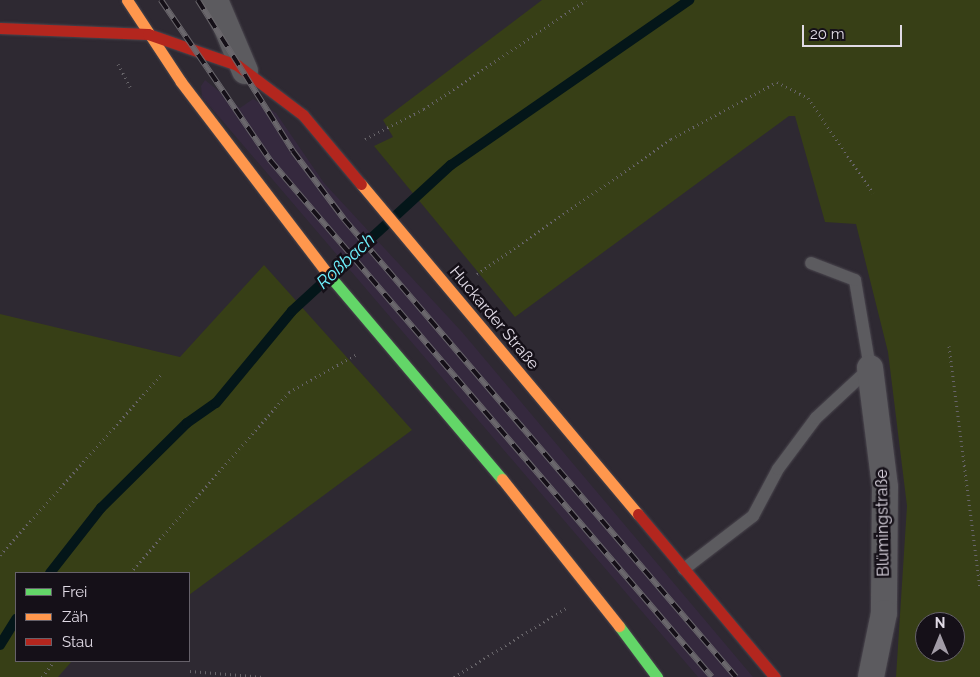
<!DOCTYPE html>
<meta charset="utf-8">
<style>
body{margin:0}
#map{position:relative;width:980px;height:677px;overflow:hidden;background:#2e2932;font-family:Raleway,sans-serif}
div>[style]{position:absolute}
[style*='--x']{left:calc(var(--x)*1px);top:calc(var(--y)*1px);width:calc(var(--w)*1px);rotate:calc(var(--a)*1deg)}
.built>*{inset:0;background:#35293e}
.green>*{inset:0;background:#373f16}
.stream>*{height:10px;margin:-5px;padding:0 5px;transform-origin:5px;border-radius:5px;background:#041619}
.path>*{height:3px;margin-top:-1.5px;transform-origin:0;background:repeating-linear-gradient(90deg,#676469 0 1px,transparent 0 5px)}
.roads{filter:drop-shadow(0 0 1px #4a464e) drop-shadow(0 0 1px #4a464e)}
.lane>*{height:12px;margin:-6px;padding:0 6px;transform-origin:6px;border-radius:6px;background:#5c5b5f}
.street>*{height:26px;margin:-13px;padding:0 13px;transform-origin:13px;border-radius:13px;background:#5c5b5f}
.fast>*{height:11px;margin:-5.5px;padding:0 5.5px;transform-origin:5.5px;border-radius:5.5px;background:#63d668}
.slow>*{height:11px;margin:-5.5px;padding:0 5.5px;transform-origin:5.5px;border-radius:5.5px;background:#ff974d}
.jam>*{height:11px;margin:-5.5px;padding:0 5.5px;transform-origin:5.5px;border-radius:5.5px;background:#b3261e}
.rail>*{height:5.5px;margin-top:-2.75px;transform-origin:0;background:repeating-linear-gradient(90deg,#151018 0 11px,#6a676c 0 22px);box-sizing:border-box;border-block:1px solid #6a676c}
span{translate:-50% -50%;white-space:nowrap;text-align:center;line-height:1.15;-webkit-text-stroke:5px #151018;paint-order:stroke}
.street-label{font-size:16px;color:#e0dae5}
.water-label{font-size:18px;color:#6ef2fe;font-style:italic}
.legend{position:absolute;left:15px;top:572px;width:175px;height:90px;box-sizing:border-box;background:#151018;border:1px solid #66616a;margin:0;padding:6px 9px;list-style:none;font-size:15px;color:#e0dae5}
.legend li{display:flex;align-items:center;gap:10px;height:25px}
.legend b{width:25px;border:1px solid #66616a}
.north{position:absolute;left:915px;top:612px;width:50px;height:50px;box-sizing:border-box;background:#151018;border:1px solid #66616a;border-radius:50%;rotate:0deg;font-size:14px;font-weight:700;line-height:20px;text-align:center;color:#e0dae5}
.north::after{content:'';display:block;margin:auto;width:18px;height:22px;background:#a29ca6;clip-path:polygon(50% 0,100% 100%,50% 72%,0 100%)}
.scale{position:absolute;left:802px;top:25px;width:100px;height:22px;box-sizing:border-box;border:2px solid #e0dae5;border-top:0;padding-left:6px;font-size:15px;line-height:18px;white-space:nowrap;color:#e0dae5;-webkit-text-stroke:4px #151018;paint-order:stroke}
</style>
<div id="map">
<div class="built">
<i style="clip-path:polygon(205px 80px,240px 108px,253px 99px,276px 113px,324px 183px,462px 332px,753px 677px,698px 677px,202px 97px,201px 86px)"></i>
</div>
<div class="green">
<i style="clip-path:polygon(evenodd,542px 0,980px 0,980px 677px,896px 677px,907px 506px,888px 352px,856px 224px,825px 222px,795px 116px,789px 116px,515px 317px,374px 146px,393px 137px,383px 120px,542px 0,925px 622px,955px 622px,955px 652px,925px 652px,925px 622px)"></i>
<i style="clip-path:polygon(264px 265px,412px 430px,189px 595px,189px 573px,16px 573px,16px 661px,72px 661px,58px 677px,0 677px,0 314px,180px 357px)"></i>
</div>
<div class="stream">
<i style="--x:50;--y:573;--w:83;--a:-51.9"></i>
<i style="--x:101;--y:508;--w:121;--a:-44.7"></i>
<i style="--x:187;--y:423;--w:35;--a:-35"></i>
<i style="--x:216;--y:403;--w:119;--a:-50.4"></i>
<i style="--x:292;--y:311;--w:216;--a:-42.6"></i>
<i style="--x:451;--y:165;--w:290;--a:-34.7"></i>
<i style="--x:0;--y:645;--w:31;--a:-58"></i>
</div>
<div class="path">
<i style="--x:118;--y:64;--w:26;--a:62"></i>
<i style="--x:365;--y:139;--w:66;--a:-27"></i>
<i style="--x:424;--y:109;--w:195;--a:-33.9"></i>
<i style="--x:477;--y:274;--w:236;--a:-34.8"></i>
<i style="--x:671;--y:139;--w:120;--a:-28.3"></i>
<i style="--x:777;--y:82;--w:35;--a:27"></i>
<i style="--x:808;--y:98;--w:115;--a:55.6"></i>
<i style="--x:949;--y:346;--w:244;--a:82.7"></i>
<i style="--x:0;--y:555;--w:244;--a:-48.2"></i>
<i style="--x:130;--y:573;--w:241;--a:-48.7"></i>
<i style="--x:289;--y:392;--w:78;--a:-29.2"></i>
<i style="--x:190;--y:671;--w:74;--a:4.6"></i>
<i style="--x:42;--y:677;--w:20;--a:-53"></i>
<i style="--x:454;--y:677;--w:132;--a:-31.6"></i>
</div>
<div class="roads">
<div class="lane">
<i style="--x:684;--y:569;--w:87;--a:-37.5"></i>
<i style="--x:753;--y:516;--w:53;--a:-62"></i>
<i style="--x:778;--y:469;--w:64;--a:-53.3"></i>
<i style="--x:816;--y:418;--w:74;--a:-42.8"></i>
<i style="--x:870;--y:368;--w:89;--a:-99.7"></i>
<i style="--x:855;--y:280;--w:47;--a:-158.9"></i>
</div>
<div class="street">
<i style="--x:215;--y:0;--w:77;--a:67.1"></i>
<i style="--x:870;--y:368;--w:120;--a:82.8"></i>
<i style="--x:885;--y:487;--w:126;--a:90.5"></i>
<i style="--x:884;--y:613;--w:65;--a:101.5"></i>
</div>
<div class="fast">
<i style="--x:328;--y:274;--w:269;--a:49.7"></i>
<i style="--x:619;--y:626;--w:64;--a:53.3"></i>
</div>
<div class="slow">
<i style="--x:127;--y:0;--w:98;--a:56.6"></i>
<i style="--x:181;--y:82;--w:242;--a:52.6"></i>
<i style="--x:361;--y:184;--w:431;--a:50"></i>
<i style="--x:502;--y:479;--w:188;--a:51.5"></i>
</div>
<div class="jam">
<i style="--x:0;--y:28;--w:148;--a:2.3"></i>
<i style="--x:148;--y:34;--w:94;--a:19.2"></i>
<i style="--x:237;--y:65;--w:83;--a:37.1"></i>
<i style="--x:303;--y:115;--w:90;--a:50"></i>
<i style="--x:638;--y:514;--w:213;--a:50"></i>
</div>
</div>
<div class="rail">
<i style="--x:161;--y:0;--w:194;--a:55.7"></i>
<i style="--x:270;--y:160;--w:680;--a:49.47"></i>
<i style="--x:198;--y:0;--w:178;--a:57.8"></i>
<i style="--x:293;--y:151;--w:85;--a:53.1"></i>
<i style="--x:344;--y:219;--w:603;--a:49.44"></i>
</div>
<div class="street-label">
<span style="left:494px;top:318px;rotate:50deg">Huckarder Straße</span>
<span style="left:883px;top:523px;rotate:-91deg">Blümingstraße</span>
</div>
<div class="water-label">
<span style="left:346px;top:261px;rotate:-43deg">Roßbach</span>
</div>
<ul class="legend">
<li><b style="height:6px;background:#63d668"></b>Frei</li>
<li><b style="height:6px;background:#ff974d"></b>Zäh</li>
<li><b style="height:6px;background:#b3261e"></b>Stau</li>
</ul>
<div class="north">N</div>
<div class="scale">20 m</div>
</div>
